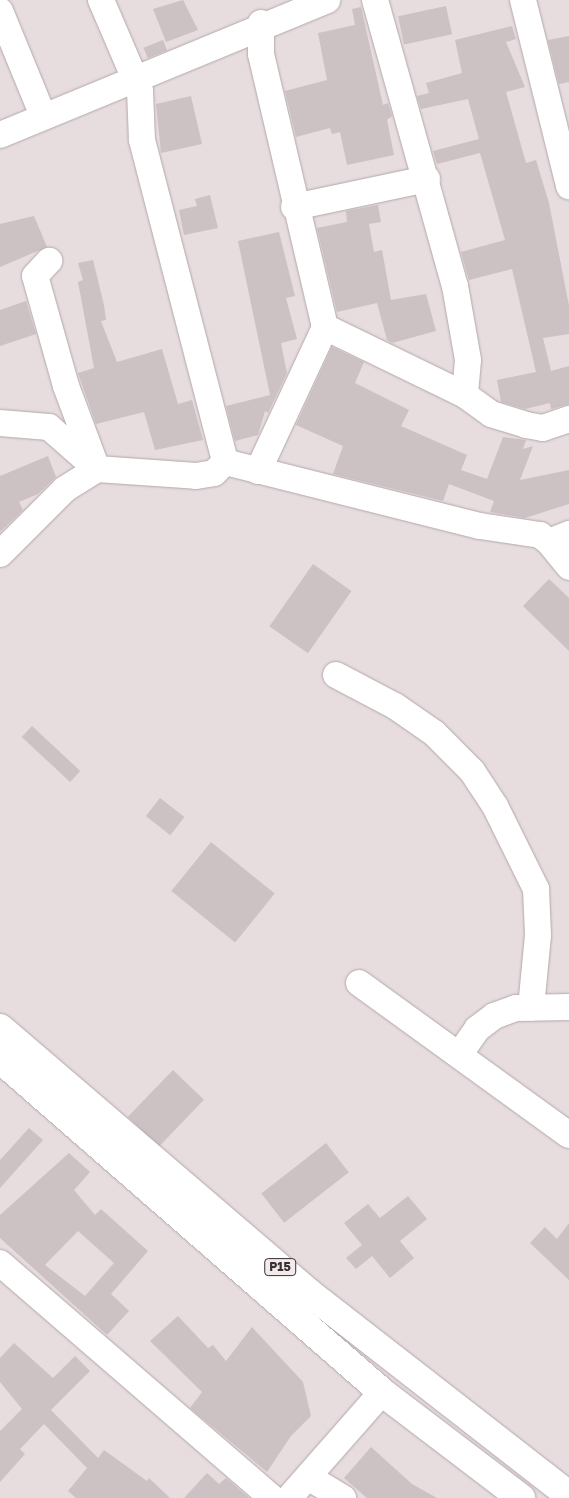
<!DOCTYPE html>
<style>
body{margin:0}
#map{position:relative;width:569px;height:1498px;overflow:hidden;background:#e7dcde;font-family:"Golos Text",sans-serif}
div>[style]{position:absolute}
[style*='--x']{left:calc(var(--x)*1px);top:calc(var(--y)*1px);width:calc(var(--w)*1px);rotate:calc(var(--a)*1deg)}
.building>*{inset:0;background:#ccc1c3;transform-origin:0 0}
.roads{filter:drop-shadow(0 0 1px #b2a8aa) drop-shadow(0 0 1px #b2a8aa)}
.minor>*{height:26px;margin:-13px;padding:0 13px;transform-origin:13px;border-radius:13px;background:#fff}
.major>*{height:28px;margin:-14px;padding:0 14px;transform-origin:14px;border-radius:14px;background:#fff}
span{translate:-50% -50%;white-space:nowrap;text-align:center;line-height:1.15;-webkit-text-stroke:4.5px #f4e9eb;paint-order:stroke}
.shield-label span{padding:1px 4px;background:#f4e9eb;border:1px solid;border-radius:4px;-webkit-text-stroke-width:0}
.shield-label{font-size:12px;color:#363132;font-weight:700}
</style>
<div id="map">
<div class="building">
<i style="clip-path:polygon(183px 0,198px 30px,166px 42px,153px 9px)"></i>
<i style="left:446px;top:6px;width:29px;height:49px;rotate:78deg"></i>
<i style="clip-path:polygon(361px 7px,383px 105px,388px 103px,392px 116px,387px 120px,394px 155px,347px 165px,340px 132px,332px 134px,330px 128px,296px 137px,285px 91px,327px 80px,318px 33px,355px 25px,352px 9px)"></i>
<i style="clip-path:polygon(512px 26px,516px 39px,506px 42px,525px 87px,506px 92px,526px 163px,536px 160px,549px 203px,569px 306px,569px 334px,543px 338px,551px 371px,569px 366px,569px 404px,551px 409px,550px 403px,525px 409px,501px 402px,497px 380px,536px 372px,512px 269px,469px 280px,461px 252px,505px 240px,480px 153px,437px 164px,433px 151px,479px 139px,468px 99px,421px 109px,417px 96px,429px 93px,426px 83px,462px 73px,455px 40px)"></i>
<i style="clip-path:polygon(569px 36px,569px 82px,559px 84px,548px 40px)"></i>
<i style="left:163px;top:40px;width:11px;height:21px;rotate:68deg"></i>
<i style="clip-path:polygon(191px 96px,202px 144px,161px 153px,156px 104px)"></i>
<i style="clip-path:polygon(210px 195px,218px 228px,184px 235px,179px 210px,197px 206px,195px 199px)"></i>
<i style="clip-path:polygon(378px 205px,381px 222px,369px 224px,374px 252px,382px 250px,391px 300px,426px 294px,436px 331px,392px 343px,387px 340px,377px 303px,337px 312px,317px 228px,347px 222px,346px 211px)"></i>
<i style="clip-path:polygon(34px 216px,47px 247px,0 267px,0 224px)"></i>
<i style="clip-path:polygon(279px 232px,295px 296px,286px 298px,297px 339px,281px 343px,287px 373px,268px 413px,265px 411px,258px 435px,235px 441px,226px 406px,270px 395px,238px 241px)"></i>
<i style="clip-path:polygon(93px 260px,104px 305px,106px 320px,101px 321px,117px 362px,162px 349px,178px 404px,192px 400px,203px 440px,155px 450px,144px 412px,96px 424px,78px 373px,94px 368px,78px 282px,83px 280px,78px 263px)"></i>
<i style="clip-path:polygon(26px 301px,36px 334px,0 346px,0 310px)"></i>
<i style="clip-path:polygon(332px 347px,364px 362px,355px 383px,409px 410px,401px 426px,467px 455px,461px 470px,487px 479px,503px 437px,526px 440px,523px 449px,533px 446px,520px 480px,569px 470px,569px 504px,525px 518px,490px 512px,494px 501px,449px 484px,443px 501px,333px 474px,343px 446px,296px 425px)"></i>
<i style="clip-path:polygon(48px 456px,56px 477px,38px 494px,19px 502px,23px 510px,0 532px,0 476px)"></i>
<i style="left:313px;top:564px;width:47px;height:76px;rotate:35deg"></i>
<i style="clip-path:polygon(549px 579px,569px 598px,569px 651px,523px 606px)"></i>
<i style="left:32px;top:726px;width:66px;height:15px;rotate:43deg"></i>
<i style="left:160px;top:798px;width:31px;height:23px;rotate:38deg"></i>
<i style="left:211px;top:842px;width:82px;height:63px;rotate:39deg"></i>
<i style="left:173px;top:1070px;width:43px;height:65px;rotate:44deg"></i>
<i style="clip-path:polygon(29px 1128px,43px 1140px,0 1188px,0 1160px)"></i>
<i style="left:326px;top:1143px;width:37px;height:82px;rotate:52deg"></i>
<i style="clip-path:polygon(evenodd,69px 1153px,90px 1172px,74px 1190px,95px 1215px,101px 1209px,148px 1251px,111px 1294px,129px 1311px,107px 1335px,0 1238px,0 1215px,69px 1153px,78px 1231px,114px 1263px,85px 1296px,45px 1265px,78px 1231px)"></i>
<i style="clip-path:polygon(408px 1196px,427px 1219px,400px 1241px,414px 1258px,390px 1278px,372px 1256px,356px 1269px,346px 1258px,362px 1245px,344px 1223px,368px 1204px,380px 1218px)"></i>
<i style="clip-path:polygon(569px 1223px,569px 1280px,530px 1243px,545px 1227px,557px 1239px)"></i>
<i style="clip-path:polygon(178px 1316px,208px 1348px,213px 1345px,226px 1361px,252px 1327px,303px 1382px,311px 1416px,291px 1436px,267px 1472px,190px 1408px,202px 1392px,150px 1341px)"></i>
<i style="clip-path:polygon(14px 1343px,53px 1378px,75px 1356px,90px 1371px,51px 1410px,98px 1458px,104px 1450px,147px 1481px,149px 1478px,170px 1498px,76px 1498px,68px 1491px,87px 1468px,44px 1424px,20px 1449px,25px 1454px,0 1482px,0 1431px,22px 1409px,0 1382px,0 1358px)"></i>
<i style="clip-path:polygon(371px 1447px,412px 1484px,437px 1498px,367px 1498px,344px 1478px)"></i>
<i style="clip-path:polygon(207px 1473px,219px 1484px,226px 1478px,249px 1498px,184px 1498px)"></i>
</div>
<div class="roads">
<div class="minor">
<i style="--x:101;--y:0;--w:99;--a:66.8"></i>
<i style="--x:140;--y:91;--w:49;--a:87.7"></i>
<i style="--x:142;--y:140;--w:333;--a:75.5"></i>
<i style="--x:375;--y:0;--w:297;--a:74.4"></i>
<i style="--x:455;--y:286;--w:75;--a:80"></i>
<i style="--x:468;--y:360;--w:35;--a:95"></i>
<i style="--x:465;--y:395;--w:32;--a:36"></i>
<i style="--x:491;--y:414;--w:37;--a:17"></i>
<i style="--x:526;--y:425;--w:17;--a:10"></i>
<i style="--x:543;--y:428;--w:28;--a:-19"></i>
<i style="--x:523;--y:0;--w:192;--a:76.1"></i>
<i style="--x:0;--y:11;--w:113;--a:67.7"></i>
<i style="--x:0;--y:135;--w:354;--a:-22.4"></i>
<i style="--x:294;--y:207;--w:136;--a:-11.9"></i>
<i style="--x:325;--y:327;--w:156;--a:25.9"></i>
<i style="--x:0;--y:423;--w:49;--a:4.7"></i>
<i style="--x:49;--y:427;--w:64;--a:41.2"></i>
<i style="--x:97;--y:469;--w:99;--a:4"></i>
<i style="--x:196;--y:476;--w:18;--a:-9"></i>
<i style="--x:214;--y:473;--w:16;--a:-45"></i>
<i style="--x:225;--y:462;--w:263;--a:14.1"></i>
<i style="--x:480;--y:526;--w:61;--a:8.5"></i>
<i style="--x:540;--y:535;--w:11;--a:38"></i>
<i style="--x:549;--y:542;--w:22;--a:-22"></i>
<i style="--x:258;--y:471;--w:159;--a:-65"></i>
<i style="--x:325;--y:327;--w:280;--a:-103.2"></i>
<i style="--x:261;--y:54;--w:31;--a:-90"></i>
<i style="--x:549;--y:542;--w:32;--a:51"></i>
<i style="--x:0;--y:554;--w:92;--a:-45"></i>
<i style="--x:65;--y:489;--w:38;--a:-32"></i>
<i style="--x:97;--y:469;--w:89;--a:-110.5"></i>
<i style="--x:66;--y:386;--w:114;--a:-105.7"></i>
<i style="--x:35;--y:276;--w:21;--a:-47"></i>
<i style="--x:336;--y:675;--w:67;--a:27.7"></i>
<i style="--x:395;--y:706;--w:47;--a:34.7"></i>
<i style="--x:434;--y:733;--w:54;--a:45"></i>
<i style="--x:472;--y:771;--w:42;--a:56.7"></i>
<i style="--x:495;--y:806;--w:93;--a:63.7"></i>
<i style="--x:536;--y:889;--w:46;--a:87.5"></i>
<i style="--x:538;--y:935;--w:73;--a:95.5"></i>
<i style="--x:359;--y:983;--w:259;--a:35.9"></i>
<i style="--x:459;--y:1055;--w:32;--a:-55"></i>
<i style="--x:477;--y:1029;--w:21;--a:-37"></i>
<i style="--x:494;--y:1016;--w:23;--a:-20"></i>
<i style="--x:516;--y:1008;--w:53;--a:-1.1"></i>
<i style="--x:0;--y:1263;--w:359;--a:40.8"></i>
<i style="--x:308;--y:1477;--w:41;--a:31"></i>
<i style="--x:289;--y:1498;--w:141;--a:-48.7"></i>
</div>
<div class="major">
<i style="--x:0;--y:1028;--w:406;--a:40.6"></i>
<i style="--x:308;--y:1292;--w:331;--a:37.9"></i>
<i style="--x:0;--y:1059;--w:507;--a:41.08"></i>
<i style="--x:382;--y:1392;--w:175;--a:37.3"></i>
</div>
</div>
<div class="shield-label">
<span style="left:280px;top:1267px">P15</span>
</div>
</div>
